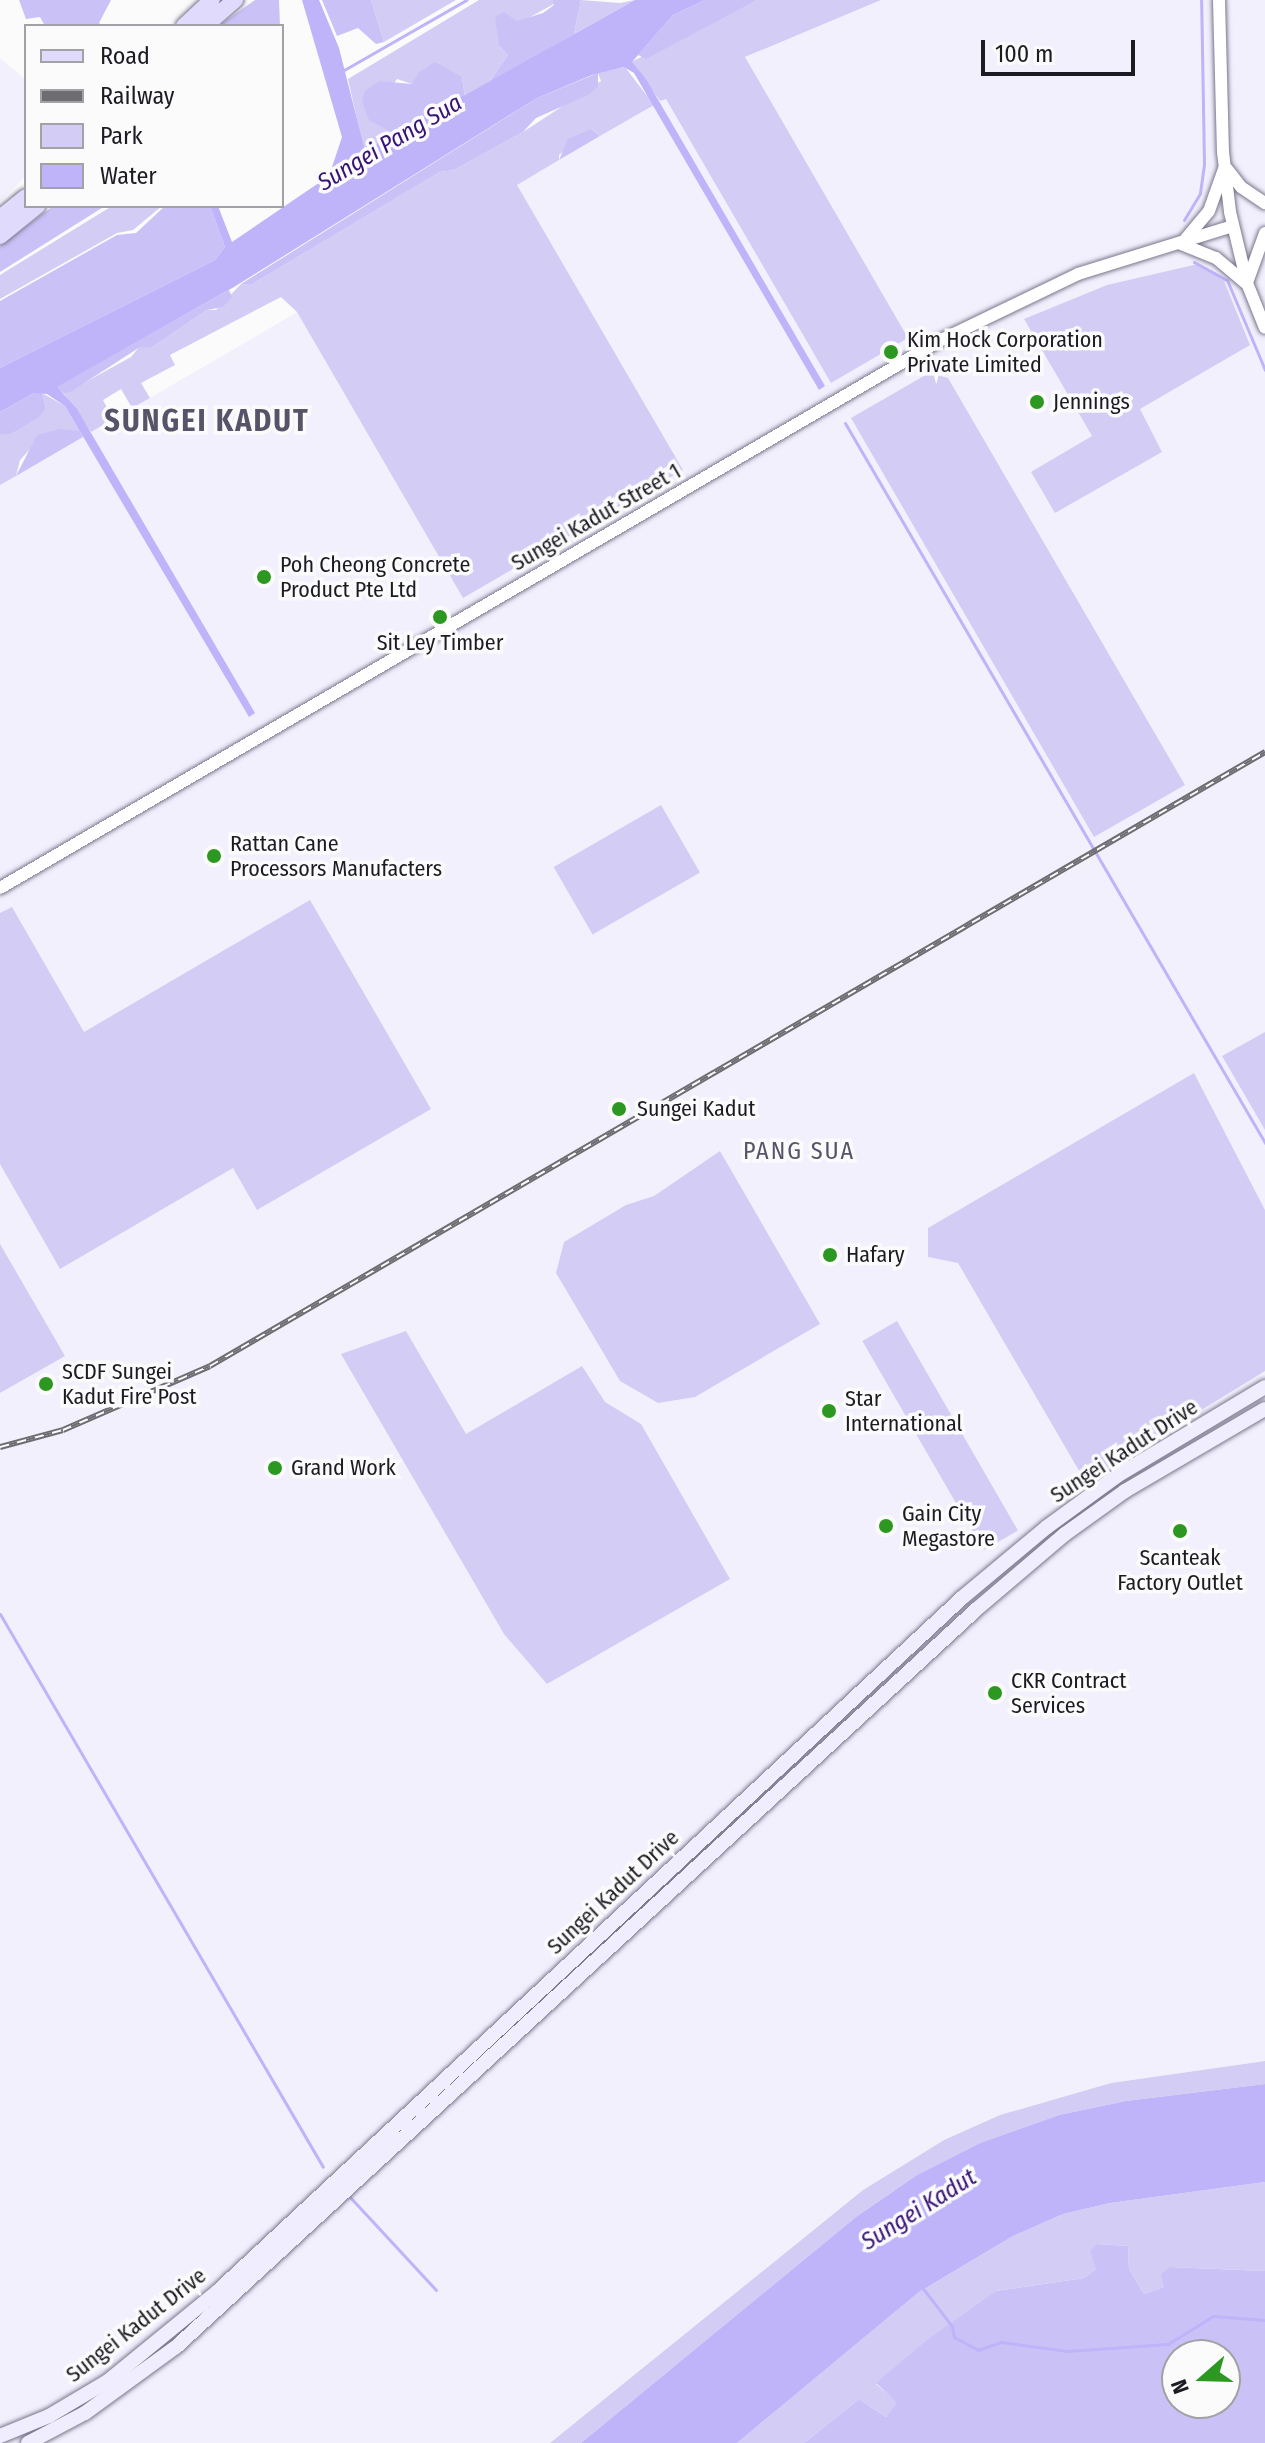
<!DOCTYPE html>
<style>
body{margin:0}
#map{position:relative;width:1265px;height:2443px;overflow:hidden;background:#fbfbfb;font-family:"Fira Sans Condensed",sans-serif}
div>[style]{position:absolute}
[style*='--x']{left:calc(var(--x)*1px);top:calc(var(--y)*1px);width:calc(var(--w)*1px);rotate:calc(var(--a)*1deg)}
.built>*{inset:0;background:#f2f0fd}
.green>*{inset:0;background:#d3cdf5;transform-origin:0 0}
.forest>*{inset:0;background:#cac2f7}
.water>*{inset:0;background:#bfb3f9}
.stream>*{height:3px;margin:-1.5px;padding:0 1.5px;transform-origin:1.5px;border-radius:1.5px;background:#bfb3f9}
.roads{filter:drop-shadow(0 0 2px #79768c) drop-shadow(0 0 2px #79768c)}
.tertiary>*{height:12px;margin:-6px;padding:0 6px;transform-origin:6px;border-radius:6px;background:#fff}
.secondary>*{height:14px;margin:-7px;padding:0 7px;transform-origin:7px;border-radius:7px;background:#f0edfe}
.primary>*{height:16px;margin:-8px;padding:0 8px;transform-origin:8px;border-radius:8px;background:#e0dbfd}
.rail>*{height:6px;margin-top:-3px;transform-origin:0;background:repeating-linear-gradient(90deg,#fbfbfb 0 9px,#6d6c71 0 18px);box-sizing:border-box;border-block:2px solid #6d6c71}
.dots>*{width:22px;height:22px;translate:-50% -50%;box-sizing:border-box;border:4px solid #fbfbfb;border-radius:50%}
span{translate:-50% -50%;white-space:nowrap;text-align:center;line-height:1.15;-webkit-text-stroke:7px #fbfbfb;paint-order:stroke}
.poi-label{font-size:22px;color:#1c1b23}
.left{translate:0 -50%;text-align:left}
.street-label{font-size:22px;color:#1c1b23}
.water-label{font-size:24px;color:#381377;font-style:italic}
.neighbourhood-label{font-size:24px;color:#575469;letter-spacing:2px}
.district-label{font-size:30px;color:#575469;font-weight:700;letter-spacing:2px}
.legend{position:absolute;left:24px;top:24px;width:260px;height:184px;box-sizing:border-box;background:#fbfbfb;border:2px solid #a2a1a5;margin:0;padding:10px 14px;list-style:none;font-size:24px;color:#1c1b23}
.legend li{display:flex;align-items:center;gap:16px;height:40px}
.legend b{width:40px;border:2px solid #a2a1a5}
.north{position:absolute;left:1161px;top:2339px;width:80px;height:80px;box-sizing:border-box;background:#fbfbfb;border:2px solid #a2a1a5;border-radius:50%;rotate:250deg;font-size:22px;font-weight:700;line-height:32px;text-align:center;color:#1c1b23}
.north::after{content:'';display:block;margin:auto;width:28px;height:36px;background:#2c9721;clip-path:polygon(50% 0,100% 100%,50% 72%,0 100%)}
.scale{position:absolute;left:981px;top:40px;width:154px;height:36px;box-sizing:border-box;border:4px solid #1c1b23;border-top:0;padding-left:10px;font-size:24px;line-height:28px;white-space:nowrap;color:#1c1b23;-webkit-text-stroke:6px #fbfbfb;paint-order:stroke}
</style>
<div id="map">
<div class="built">
<i style="clip-path:polygon(881px 0,1265px 0,1265px 2061px,1111px 2083px,1000px 2115px,944px 2140px,863px 2190px,550px 2443px,0 2443px,0 485px,712px 71px)"></i>
<i style="clip-path:polygon(0 58px,26px 80px,26px 176px,0 202px)"></i>
</div>
<div class="green">
<i style="clip-path:polygon(371px 0,456px 0,384px 42px)"></i>
<i style="clip-path:polygon(479px 0,552px 0,554px 4px,499px 34px,499px 46px,508px 55px,487px 85px,465px 98px,462px 77px,412px 84px,397px 79px,369px 119px,396px 135px,364px 151px,348px 79px)"></i>
<i style="clip-path:polygon(581px 0,620px 3px,635px 0,574px 34px)"></i>
<i style="clip-path:polygon(757px 0,881px 0,745px 57px,908px 338px,831px 383px,666px 99px,660px 101px,631px 62px)"></i>
<i style="clip-path:polygon(625px 67px,654px 105px,600px 136px,591px 129px,559px 155px,559px 160px,517px 185px,683px 470px,463px 598px,297px 312px,281px 297px,170px 355px,175px 365px,141px 383px,150px 398px,132px 408px,121px 389px,103px 400px,113px 419px,91px 432px,64px 394px,131px 357px,140px 346px,151px 348px,207px 310px,216px 310px,241px 284px,251px 285px,440px 172px,454px 170px,523px 132px,601px 81px,598px 73px)"></i>
<i style="clip-path:polygon(112px 206px,162px 206px,133px 230px,117px 233px,0 299px,0 275px)"></i>
<i style="clip-path:polygon(1198px 264px,1224px 281px,1250px 345px,1140px 409px,1162px 452px,1055px 513px,1031px 472px,1092px 436px,1024px 319px,1107px 285px)"></i>
<i style="clip-path:polygon(929px 373px,948px 378px,1185px 785px,1094px 837px,851px 418px)"></i>
<i style="clip-path:polygon(42px 393px,65px 406px,80px 431px,34px 445px,20px 460px,16px 476px,0 485px,0 434px,11px 434px,46px 408px)"></i>
<i style="left:661px;top:805px;width:78px;height:124px;rotate:60deg"></i>
<i style="clip-path:polygon(310px 900px,431px 1109px,257px 1210px,233px 1168px,60px 1269px,0 1164px,0 913px,12px 907px,84px 1032px)"></i>
<i style="clip-path:polygon(1265px 1032px,1265px 1130px,1222px 1056px)"></i>
<i style="clip-path:polygon(1194px 1073px,1265px 1210px,1265px 1371px,1085px 1481px,958px 1263px,928px 1257px,928px 1228px)"></i>
<i style="clip-path:polygon(720px 1151px,820px 1324px,695px 1397px,658px 1403px,620px 1381px,556px 1273px,564px 1242px,626px 1205px,654px 1196px)"></i>
<i style="clip-path:polygon(0 1244px,65px 1356px,0 1393px)"></i>
<i style="left:897px;top:1321px;width:242px;height:40px;rotate:60deg"></i>
<i style="clip-path:polygon(406px 1331px,466px 1434px,582px 1366px,605px 1402px,641px 1424px,730px 1579px,547px 1684px,504px 1634px,341px 1354px)"></i>
<i style="clip-path:polygon(1265px 2061px,1265px 2084px,1126px 2101px,1059px 2115px,980px 2143px,917px 2175px,856px 2217px,581px 2443px,550px 2443px,863px 2190px,944px 2140px,1000px 2115px,1111px 2083px)"></i>
<i style="clip-path:polygon(1265px 2182px,1265px 2271px,1170px 2267px,1164px 2287px,1144px 2294px,1129px 2269px,1128px 2246px,1097px 2244px,1096px 2269px,1084px 2278px,996px 2291px,876px 2384px,898px 2403px,886px 2417px,859px 2399px,804px 2443px,737px 2443px,919px 2292px,1013px 2236px,1063px 2214px,1110px 2203px)"></i>
</div>
<div class="forest">
<i style="clip-path:polygon(19px 0,111px 0,99px 23px,103px 26px,45px 26px,40px 17px,26px 19px)"></i>
<i style="clip-path:polygon(255px 0,279px 0,280px 26px,218px 26px)"></i>
<i style="clip-path:polygon(322px 0,371px 0,384px 42px,376px 44px,358px 28px,337px 36px)"></i>
<i style="clip-path:polygon(552px 0,581px 0,574px 34px,487px 85px,508px 55px,499px 46px,495px 17px,504px 12px,517px 21px,543px 13px,554px 5px)"></i>
<i style="clip-path:polygon(705px 0,757px 0,646px 59px,638px 55px,673px 15px)"></i>
<i style="clip-path:polygon(435px 62px,462px 77px,465px 98px,396px 135px,369px 120px,362px 101px,365px 91px,379px 81px,412px 84px,419px 72px)"></i>
<i style="clip-path:polygon(598px 73px,598px 87px,588px 95px,536px 118px,523px 132px,454px 170px,440px 172px,251px 285px,241px 284px,537px 98px)"></i>
<i style="clip-path:polygon(591px 129px,600px 136px,559px 160px,568px 139px)"></i>
<i style="clip-path:polygon(53px 206px,105px 206px,0 272px,0 246px)"></i>
<i style="clip-path:polygon(165px 206px,210px 206px,225px 247px,215px 260px,0 368px,0 301px,117px 235px,136px 233px)"></i>
<i style="clip-path:polygon(229px 290px,232px 297px,223px 307px,207px 310px,151px 348px,140px 347px,72px 391px,64px 394px,56px 387px)"></i>
<i style="clip-path:polygon(34px 393px,42px 393px,46px 408px,39px 417px,11px 434px,0 434px,0 412px)"></i>
<i style="clip-path:polygon(60px 429px,80px 431px,83px 437px,16px 476px,37px 435px)"></i>
<i style="clip-path:polygon(evenodd,1097px 2244px,1128px 2246px,1129px 2269px,1144px 2294px,1164px 2287px,1161px 2274px,1170px 2267px,1265px 2271px,1265px 2443px,804px 2443px,859px 2399px,886px 2417px,897px 2403px,876px 2383px,927px 2340px,996px 2291px,1084px 2278px,1096px 2269px,1090px 2251px,1097px 2244px,1177px 2355px,1225px 2355px,1225px 2403px,1177px 2403px,1177px 2355px)"></i>
</div>
<div class="water">
<i style="clip-path:polygon(302px 0,319px 0,339px 48px,365px 151px,635px 0,705px 0,673px 15px,632px 62px,646px 79px,825px 386px,819px 390px,634px 73px,624px 67px,592px 75px,537px 98px,234px 287px,57px 387px,77px 409px,255px 713px,249px 717px,65px 406px,47px 394px,34px 393px,0 412px,0 368px,215px 260px,225px 247px,210px 206px,218px 206px,232px 242px,329px 176px,342px 137px)"></i>
<i style="clip-path:polygon(1265px 2084px,1265px 2182px,1110px 2203px,1063px 2214px,1013px 2236px,919px 2292px,737px 2443px,581px 2443px,856px 2217px,917px 2175px,980px 2143px,1059px 2115px,1126px 2101px)"></i>
</div>
<div class="stream">
<i style="--x:344;--y:70;--w:141;--a:-29.8"></i>
<i style="--x:1184;--y:220;--w:31;--a:-59"></i>
<i style="--x:1200;--y:193;--w:29;--a:-82"></i>
<i style="--x:1204;--y:164;--w:164;--a:-91"></i>
<i style="--x:1194;--y:262;--w:38;--a:29"></i>
<i style="--x:1227;--y:280;--w:98;--a:67.1"></i>
<i style="--x:845;--y:423;--w:834;--a:59.74"></i>
<i style="--x:0;--y:1614;--w:640;--a:59.71"></i>
<i style="--x:349;--y:2196;--w:128;--a:47.2"></i>
<i style="--x:921;--y:2286;--w:51;--a:52.2"></i>
<i style="--x:952;--y:2326;--w:11;--a:80"></i>
<i style="--x:954;--y:2337;--w:27;--a:28"></i>
<i style="--x:978;--y:2350;--w:24;--a:-19"></i>
<i style="--x:1001;--y:2342;--w:67;--a:7.8"></i>
<i style="--x:1067;--y:2351;--w:101;--a:-4"></i>
<i style="--x:1168;--y:2344;--w:53;--a:-31.9"></i>
<i style="--x:1213;--y:2316;--w:52;--a:4.4"></i>
</div>
<div class="roads">
<div class="tertiary">
<i style="--x:1219;--y:0;--w:152;--a:88.5"></i>
<i style="--x:1223;--y:152;--w:60;--a:83.3"></i>
<i style="--x:1230;--y:212;--w:73;--a:76.5"></i>
<i style="--x:1247;--y:283;--w:48;--a:68.2"></i>
<i style="--x:1227;--y:169;--w:23;--a:52"></i>
<i style="--x:1241;--y:187;--w:29;--a:34"></i>
<i style="--x:1183;--y:242;--w:40;--a:-50"></i>
<i style="--x:1209;--y:211;--w:45;--a:-70.3"></i>
<i style="--x:1181;--y:244;--w:38;--a:22"></i>
<i style="--x:1216;--y:258;--w:39;--a:40"></i>
<i style="--x:1248;--y:280;--w:50;--a:-70.1"></i>
<i style="--x:0;--y:888;--w:1087;--a:-30.22"></i>
<i style="--x:939;--y:341;--w:154;--a:-25.7"></i>
<i style="--x:1078;--y:274;--w:162;--a:-17.2"></i>
</div>
<div class="secondary">
<i style="--x:0;--y:2436;--w:53;--a:-22.2"></i>
<i style="--x:49;--y:2416;--w:69;--a:-30.7"></i>
<i style="--x:108;--y:2381;--w:144;--a:-39.3"></i>
<i style="--x:219;--y:2290;--w:1017;--a:-42.97"></i>
<i style="--x:963;--y:1597;--w:109;--a:-39.8"></i>
<i style="--x:1047;--y:1527;--w:87;--a:-36.1"></i>
<i style="--x:1117;--y:1476;--w:173;--a:-31"></i>
<i style="--x:28;--y:2443;--w:64;--a:-27.8"></i>
<i style="--x:85;--y:2413;--w:112;--a:-36"></i>
<i style="--x:176;--y:2347;--w:1091;--a:-42.66"></i>
<i style="--x:978;--y:1608;--w:114;--a:-40.4"></i>
<i style="--x:1065;--y:1534;--w:74;--a:-35.6"></i>
<i style="--x:1125;--y:1491;--w:162;--a:-30.4"></i>
</div>
<div class="primary">
<i style="--x:184;--y:26;--w:38;--a:-43"></i>
<i style="--x:205;--y:26;--w:40;--a:-41"></i>
<i style="--x:0;--y:218;--w:33;--a:-39"></i>
<i style="--x:0;--y:236;--w:48;--a:-39"></i>
</div>
</div>
<div class="rail">
<i style="--x:0;--y:1447;--w:65;--a:-15.1"></i>
<i style="--x:63;--y:1430;--w:160;--a:-23.5"></i>
<i style="--x:210;--y:1366;--w:1221;--a:-30.2"></i>
</div>
<div class="dots">
<i style="left:891px;top:352px;background:#2c9721"></i>
<i style="left:1037px;top:402px;background:#2c9721"></i>
<i style="left:264px;top:577px;background:#2c9721"></i>
<i style="left:440px;top:617px;background:#2c9721"></i>
<i style="left:214px;top:856px;background:#2c9721"></i>
<i style="left:619px;top:1109px;background:#2c9721"></i>
<i style="left:830px;top:1255px;background:#2c9721"></i>
<i style="left:46px;top:1384px;background:#2c9721"></i>
<i style="left:829px;top:1411px;background:#2c9721"></i>
<i style="left:275px;top:1468px;background:#2c9721"></i>
<i style="left:886px;top:1526px;background:#2c9721"></i>
<i style="left:1180px;top:1531px;background:#2c9721"></i>
<i style="left:995px;top:1693px;background:#2c9721"></i>
</div>
<div class="poi-label">
<span class="left" style="left:907px;top:352px">Kim Hock Corporation<br>Private Limited</span>
<span class="left" style="left:1053px;top:402px">Jennings</span>
<span class="left" style="left:280px;top:577px">Poh Cheong Concrete<br>Product Pte Ltd</span>
<span style="left:440px;top:643px">Sit Ley Timber</span>
<span class="left" style="left:230px;top:856px">Rattan Cane<br>Processors Manufacters</span>
<span class="left" style="left:637px;top:1109px">Sungei Kadut</span>
<span class="left" style="left:846px;top:1255px">Hafary</span>
<span class="left" style="left:62px;top:1384px">SCDF Sungei<br>Kadut Fire Post</span>
<span class="left" style="left:845px;top:1411px">Star<br>International</span>
<span class="left" style="left:291px;top:1468px">Grand Work</span>
<span class="left" style="left:902px;top:1526px">Gain City<br>Megastore</span>
<span style="left:1180px;top:1570px">Scanteak<br>Factory Outlet</span>
<span class="left" style="left:1011px;top:1693px">CKR Contract<br>Services</span>
</div>
<div class="street-label">
<span style="left:596px;top:517px;rotate:-30deg">Sungei Kadut Street 1</span>
<span style="left:1124px;top:1451px;rotate:-33deg">Sungei Kadut Drive</span>
<span style="left:613px;top:1892px;rotate:-43deg">Sungei Kadut Drive</span>
<span style="left:136px;top:2325px;rotate:-38deg">Sungei Kadut Drive</span>
</div>
<div class="water-label">
<span style="left:390px;top:143px;rotate:-31deg">Sungei Pang Sua</span>
<span style="left:919px;top:2210px;rotate:-32deg">Sungei Kadut</span>
</div>
<div class="neighbourhood-label">
<span style="left:799px;top:1152px">PANG SUA</span>
</div>
<div class="district-label">
<span style="left:207px;top:421px">SUNGEI KADUT</span>
</div>
<ul class="legend">
<li><b style="height:10px;background:#e0dbfd"></b>Road</li>
<li><b style="height:10px;background:#6d6c71"></b>Railway</li>
<li><b style="height:22px;background:#d3cdf5"></b>Park</li>
<li><b style="height:22px;background:#bfb3f9"></b>Water</li>
</ul>
<div class="north">N</div>
<div class="scale">100 m</div>
</div>
